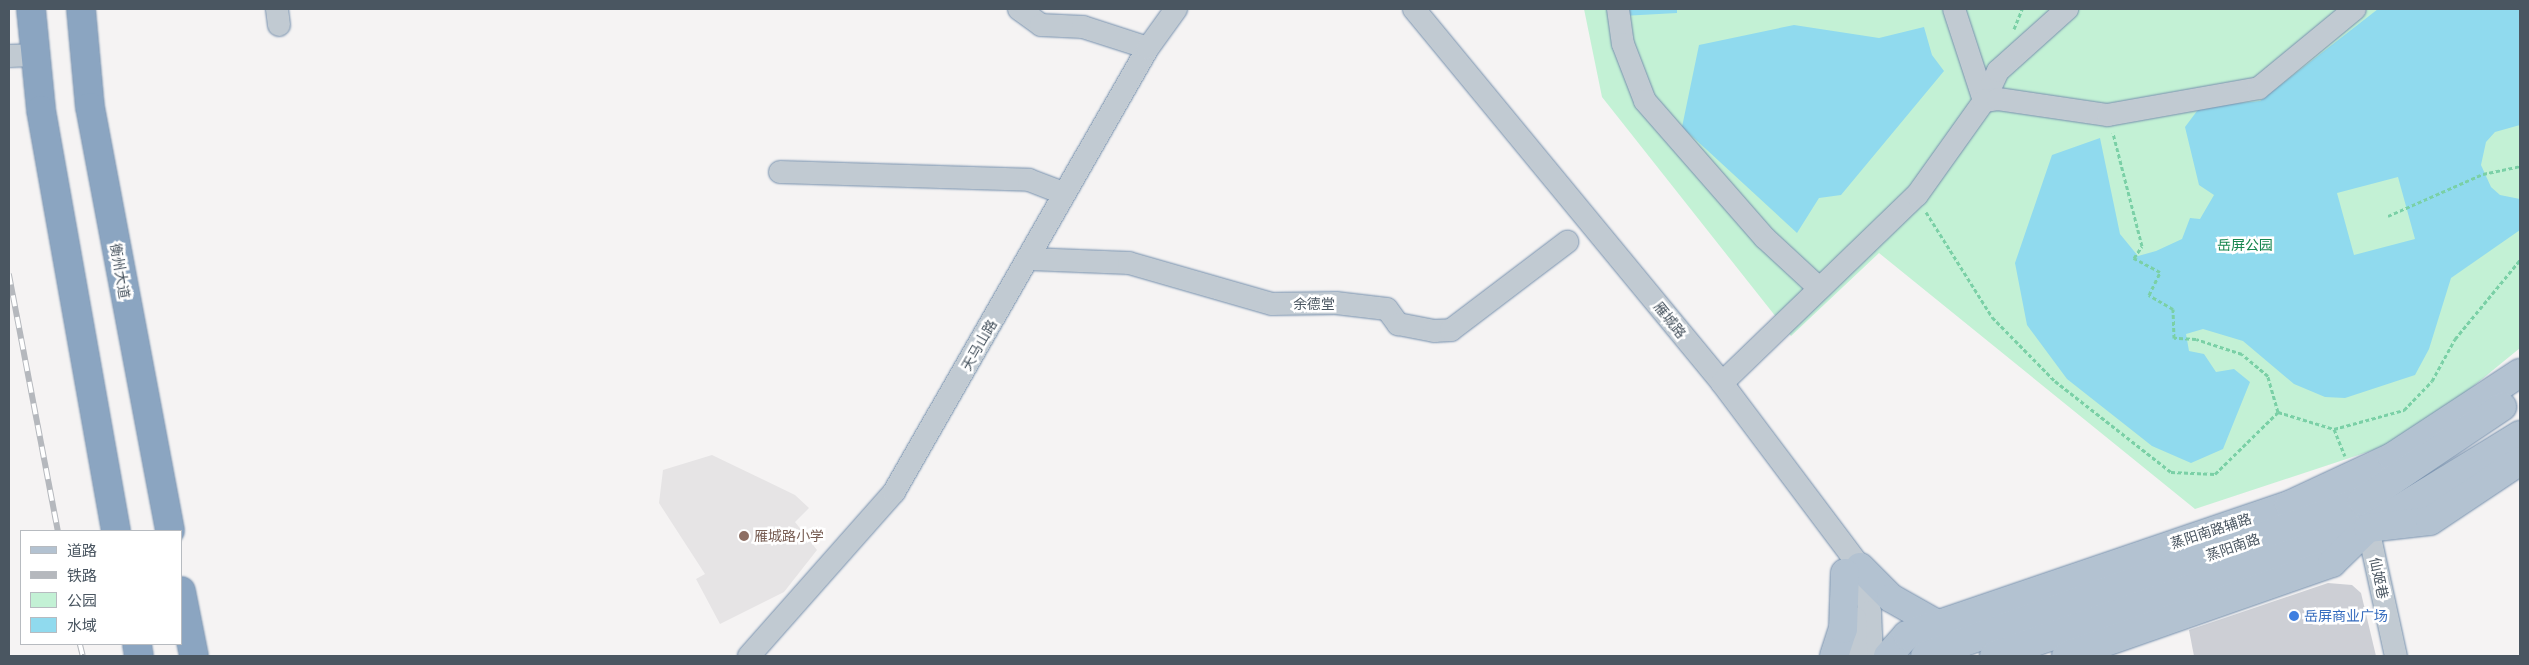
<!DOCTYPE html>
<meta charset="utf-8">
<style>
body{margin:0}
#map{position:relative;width:2529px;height:665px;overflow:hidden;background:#f5f3f3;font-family:Ubuntu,"Noto Sans SC",sans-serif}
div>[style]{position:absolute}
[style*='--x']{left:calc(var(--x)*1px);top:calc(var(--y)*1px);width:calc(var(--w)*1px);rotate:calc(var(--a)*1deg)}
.education>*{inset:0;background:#e6e4e5}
.green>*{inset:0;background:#c3f1d5}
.water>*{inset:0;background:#90daee}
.building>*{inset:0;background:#cdcfd5}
.path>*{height:3px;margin-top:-1.5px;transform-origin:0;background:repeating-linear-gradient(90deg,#7ad0a6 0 4px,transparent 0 6.5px)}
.roads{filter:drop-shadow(0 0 1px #7690ad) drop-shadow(0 0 1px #7690ad)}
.minor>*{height:22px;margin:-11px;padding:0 11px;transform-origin:11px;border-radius:11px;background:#c1cad2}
.major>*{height:28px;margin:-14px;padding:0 14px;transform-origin:14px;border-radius:14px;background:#b3c2d1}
.highway>*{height:28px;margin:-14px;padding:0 14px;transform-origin:14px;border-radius:14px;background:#8ba5c1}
.rail>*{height:5.5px;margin-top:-2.75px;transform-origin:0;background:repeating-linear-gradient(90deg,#fff 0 11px,#b5b8bd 0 22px);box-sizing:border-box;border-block:1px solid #b5b8bd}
.dots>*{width:14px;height:14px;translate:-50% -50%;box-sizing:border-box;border:2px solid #fff;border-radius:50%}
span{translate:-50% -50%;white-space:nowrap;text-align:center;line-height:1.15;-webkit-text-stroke:5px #fff;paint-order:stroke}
.park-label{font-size:14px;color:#17864f}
.street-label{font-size:14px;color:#4a5661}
.education-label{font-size:14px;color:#785e54}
.left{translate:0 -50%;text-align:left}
.shop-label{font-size:14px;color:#366cbe}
.frame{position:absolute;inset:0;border:10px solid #4a5661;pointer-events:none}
.legend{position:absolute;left:20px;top:530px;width:162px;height:115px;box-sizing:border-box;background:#fff;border:1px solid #b7bbc0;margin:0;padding:6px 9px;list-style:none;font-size:15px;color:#4a5661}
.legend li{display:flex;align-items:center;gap:10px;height:25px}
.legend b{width:25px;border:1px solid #b7bbc0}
</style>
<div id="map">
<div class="education">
<i style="clip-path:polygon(712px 455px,795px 495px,809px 508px,795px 522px,817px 550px,784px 592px,720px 624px,696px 579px,705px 574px,659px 503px,663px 470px)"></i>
</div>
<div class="green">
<i style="clip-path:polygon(1584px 9px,2520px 9px,2520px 348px,2410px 438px,2195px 509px,1879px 253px,1791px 336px,1602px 97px)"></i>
</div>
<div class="water">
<i style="clip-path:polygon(1621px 9px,1677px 9px,1677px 13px,1622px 16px)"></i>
<i style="clip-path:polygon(evenodd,2378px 9px,2520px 9px,2520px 125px,2495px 132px,2486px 142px,2481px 165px,2491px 187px,2500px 195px,2520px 199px,2520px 230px,2451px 278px,2429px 349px,2415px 375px,2345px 398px,2325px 397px,2294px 384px,2243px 341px,2203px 329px,2186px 334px,2189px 351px,2204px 354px,2216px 372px,2234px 369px,2250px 382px,2223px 449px,2191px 463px,2152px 446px,2067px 379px,2027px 325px,2015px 263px,2052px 155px,2100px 138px,2120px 234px,2138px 256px,2156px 251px,2182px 239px,2190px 218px,2200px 219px,2214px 195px,2199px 185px,2185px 127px,2200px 107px,2260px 101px,2378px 9px,2398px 177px,2415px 239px,2354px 255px,2337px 193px,2398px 177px)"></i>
<i style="clip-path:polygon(1794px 25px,1879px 38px,1924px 27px,1932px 55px,1944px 71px,1841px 195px,1819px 198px,1797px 233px,1682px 127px,1699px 45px)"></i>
</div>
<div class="building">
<i style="clip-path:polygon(2328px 583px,2352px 585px,2361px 593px,2376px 656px,2194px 656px,2189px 630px)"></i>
</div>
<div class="path">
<i style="--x:2014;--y:29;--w:22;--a:-68"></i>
<i style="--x:1926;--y:212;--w:124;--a:57.8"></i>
<i style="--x:1992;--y:317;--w:90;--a:45.5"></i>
<i style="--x:2055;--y:381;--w:147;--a:38.1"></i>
<i style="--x:2171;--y:472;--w:44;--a:2.6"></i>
<i style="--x:2215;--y:474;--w:88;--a:-44.5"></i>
<i style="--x:2278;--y:412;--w:37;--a:-106"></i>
<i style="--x:2268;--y:376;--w:34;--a:-140"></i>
<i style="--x:2242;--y:354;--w:48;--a:-161.9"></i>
<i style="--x:2196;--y:339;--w:22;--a:-177"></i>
<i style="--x:2174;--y:338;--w:29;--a:-92"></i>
<i style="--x:2173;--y:309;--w:28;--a:-150"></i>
<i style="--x:2149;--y:295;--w:25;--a:-64"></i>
<i style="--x:2160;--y:272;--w:30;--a:-152"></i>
<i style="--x:2134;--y:258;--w:14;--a:-56"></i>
<i style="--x:2142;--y:246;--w:117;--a:-104.4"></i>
<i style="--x:2388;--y:216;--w:104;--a:-23.9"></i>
<i style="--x:2483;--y:174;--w:38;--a:-12"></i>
<i style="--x:2278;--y:412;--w:59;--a:16.9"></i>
<i style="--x:2334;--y:429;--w:73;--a:-15.2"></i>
<i style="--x:2404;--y:410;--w:40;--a:-46"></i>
<i style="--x:2432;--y:381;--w:48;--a:-61.3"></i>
<i style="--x:2455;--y:339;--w:102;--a:-50.6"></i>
<i style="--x:2334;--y:429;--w:29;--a:68"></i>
</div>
<div class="roads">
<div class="minor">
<i style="--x:277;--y:9;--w:16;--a:83"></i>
<i style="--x:1019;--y:9;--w:27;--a:36"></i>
<i style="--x:1041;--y:25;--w:42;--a:2.7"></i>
<i style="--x:1083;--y:27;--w:68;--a:17.9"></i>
<i style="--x:1414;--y:9;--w:484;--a:50.5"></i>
<i style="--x:1722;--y:383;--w:230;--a:53.1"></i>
<i style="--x:1860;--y:567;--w:46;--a:77.5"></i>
<i style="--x:1870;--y:612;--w:44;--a:87.4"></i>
<i style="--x:1618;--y:9;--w:35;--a:82"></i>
<i style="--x:1623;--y:44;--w:61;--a:68.9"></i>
<i style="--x:1645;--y:101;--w:182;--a:48.8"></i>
<i style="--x:1765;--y:238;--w:74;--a:42.8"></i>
<i style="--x:1954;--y:9;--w:97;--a:71.9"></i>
<i style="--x:9;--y:56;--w:26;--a:-2"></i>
<i style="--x:1984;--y:101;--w:33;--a:-65"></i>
<i style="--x:1998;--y:71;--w:93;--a:-41.9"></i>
<i style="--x:780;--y:172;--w:249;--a:1.8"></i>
<i style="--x:1029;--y:180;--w:31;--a:21"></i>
<i style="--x:1030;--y:259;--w:99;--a:2.3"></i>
<i style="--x:1129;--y:263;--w:149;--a:16"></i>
<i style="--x:1272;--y:304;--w:64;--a:-0.9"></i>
<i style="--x:1336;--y:303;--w:51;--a:6.7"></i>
<i style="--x:1387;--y:309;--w:19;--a:54"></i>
<i style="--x:1398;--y:324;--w:37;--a:11"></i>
<i style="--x:1434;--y:331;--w:17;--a:-3"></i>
<i style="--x:1451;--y:330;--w:146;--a:-37.2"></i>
<i style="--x:1722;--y:383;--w:271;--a:-44"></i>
<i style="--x:1917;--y:195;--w:115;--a:-54.5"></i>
<i style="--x:1984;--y:101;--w:14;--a:-8"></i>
<i style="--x:1998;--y:99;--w:111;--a:8.3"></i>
<i style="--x:2108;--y:115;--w:153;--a:-10.1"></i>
<i style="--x:2259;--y:88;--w:124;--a:-39.5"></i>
<i style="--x:2368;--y:528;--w:131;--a:77.7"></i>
<i style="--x:1855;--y:618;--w:38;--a:88"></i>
<i style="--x:749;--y:656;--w:219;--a:-48.5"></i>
<i style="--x:894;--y:492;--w:512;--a:-60.23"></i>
<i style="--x:1148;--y:48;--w:48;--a:-54.3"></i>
</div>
<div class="major">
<i style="--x:1860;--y:567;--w:44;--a:45"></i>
<i style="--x:1891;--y:598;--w:61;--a:29.5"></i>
<i style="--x:1834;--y:656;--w:28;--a:-72"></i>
<i style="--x:1843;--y:629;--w:56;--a:-88"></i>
<i style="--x:1888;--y:656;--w:28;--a:-48"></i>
<i style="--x:1907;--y:635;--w:404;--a:-18.8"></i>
<i style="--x:2289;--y:505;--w:114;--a:-25"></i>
<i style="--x:2392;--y:457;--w:153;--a:-33.3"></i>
<i style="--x:1925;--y:656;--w:464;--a:-19.5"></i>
<i style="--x:2362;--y:501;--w:169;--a:-33.9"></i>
<i style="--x:1994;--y:656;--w:395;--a:-18.9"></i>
<i style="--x:2368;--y:528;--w:178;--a:-31.5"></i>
<i style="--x:2066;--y:656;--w:282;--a:-19.3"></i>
<i style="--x:2332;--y:563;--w:50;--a:-44.2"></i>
<i style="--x:2368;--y:528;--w:62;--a:-6.4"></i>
<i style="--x:2430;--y:521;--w:108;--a:-33.7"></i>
</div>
<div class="highway">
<i style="--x:31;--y:9;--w:101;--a:84.3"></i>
<i style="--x:41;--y:110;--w:428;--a:79.9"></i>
<i style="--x:81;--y:9;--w:98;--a:84.8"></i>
<i style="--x:90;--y:107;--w:431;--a:79.3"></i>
<i style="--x:181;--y:591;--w:66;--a:78.7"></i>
<i style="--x:137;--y:644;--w:12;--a:81"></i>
</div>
</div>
<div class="rail">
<i style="--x:9;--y:274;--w:262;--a:79.2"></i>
<i style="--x:80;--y:644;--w:12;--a:76"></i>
</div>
<div class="dots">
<i style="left:744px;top:536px;background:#8d6e63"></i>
<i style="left:2294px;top:616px;background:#3f7fe0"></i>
</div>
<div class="park-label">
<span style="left:2245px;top:245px">岳屏公园</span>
</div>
<div class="street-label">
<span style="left:120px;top:271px;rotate:80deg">衡州大道</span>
<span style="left:1314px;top:304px">余德堂</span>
<span style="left:1670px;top:320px;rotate:51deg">雁城路</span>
<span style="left:979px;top:345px;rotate:-60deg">天马山路</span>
<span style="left:2211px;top:531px;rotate:-18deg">蒸阳南路辅路</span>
<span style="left:2233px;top:547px;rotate:-19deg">蒸阳南路</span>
<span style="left:2379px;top:578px;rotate:78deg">仙姬巷</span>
</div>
<div class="education-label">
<span class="left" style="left:754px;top:536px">雁城路小学</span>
</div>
<div class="shop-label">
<span class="left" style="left:2304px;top:616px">岳屏商业广场</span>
</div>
<div class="frame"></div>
<ul class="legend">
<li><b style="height:6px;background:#b3c2d1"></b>道路</li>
<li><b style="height:6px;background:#b5b8bd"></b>铁路</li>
<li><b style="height:14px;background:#c3f1d5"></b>公园</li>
<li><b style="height:14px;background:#90daee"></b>水域</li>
</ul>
</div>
